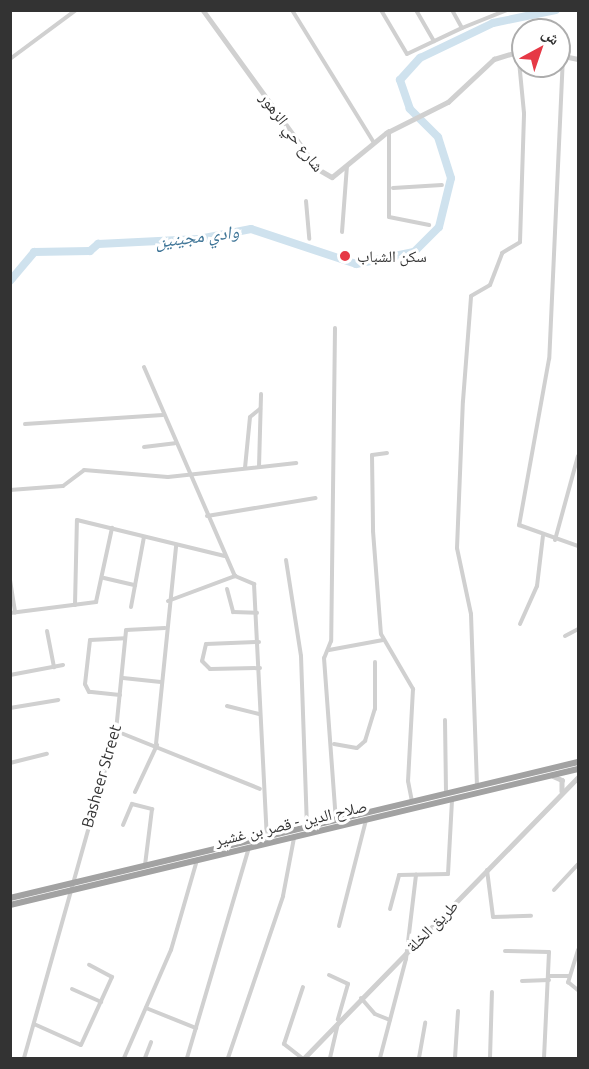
<!DOCTYPE html>
<meta charset="utf-8">
<style>
body{margin:0}
#map{position:relative;width:589px;height:1069px;overflow:hidden;background:#fff;font-family:Ubuntu,"Noto Naskh Arabic",sans-serif}
div>[style]{position:absolute}
[style*='--x']{left:calc(var(--x)*1px);top:calc(var(--y)*1px);width:calc(var(--w)*1px);rotate:calc(var(--a)*1deg)}
.river>*{height:8px;margin:-4px;padding:0 4px;transform-origin:4px;border-radius:4px;background:#cfe2ee}
.minor>*{height:4px;margin:-2px;padding:0 2px;transform-origin:2px;border-radius:2px;background:#d0d0d0}
.tertiary>*{height:4.5px;margin:-2.25px;padding:0 2.25px;transform-origin:2.25px;border-radius:2.25px;background:#d0d0d0}
.trunk>*{height:6px;margin:-3px;padding:0 3px;transform-origin:3px;border-radius:3px;background:#a2a2a2}
.dots>*{width:16px;height:16px;translate:-50% -50%;box-sizing:border-box;border:3px solid #fff;border-radius:50%}
span{translate:-50% -50%;white-space:nowrap;text-align:center;line-height:1.15;-webkit-text-stroke:6px #fff;paint-order:stroke}
.street-label{font-size:16px;color:#333}
.poi-label{font-size:16px;color:#333}
.left{translate:0 -50%;text-align:left}
.water-label{font-size:18px;color:#3f7597;font-style:italic}
.frame{position:absolute;inset:0;border:12px solid #333;pointer-events:none}
.north{position:absolute;left:511px;top:18px;width:60px;height:60px;box-sizing:border-box;background:#fff;border:2px solid #adadad;border-radius:50%;rotate:40deg;font-size:16px;font-weight:700;line-height:24px;text-align:center;color:#333}
.north::after{content:'';display:block;margin:auto;width:21px;height:27px;background:#e63946;clip-path:polygon(50% 0,100% 100%,50% 72%,0 100%)}
</style>
<div id="map">
<div class="river">
<i style="--x:10;--y:281;--w:38;--a:-50"></i>
<i style="--x:34;--y:252;--w:56;--a:-1"></i>
<i style="--x:90;--y:251;--w:11;--a:-41"></i>
<i style="--x:98;--y:244;--w:101;--a:-2.8"></i>
<i style="--x:199;--y:239;--w:53;--a:-10.9"></i>
<i style="--x:251;--y:229;--w:111;--a:18.4"></i>
<i style="--x:356;--y:264;--w:59;--a:-11.7"></i>
<i style="--x:414;--y:252;--w:35;--a:-45"></i>
<i style="--x:439;--y:227;--w:50;--a:-76.2"></i>
<i style="--x:451;--y:178;--w:43;--a:-107.6"></i>
<i style="--x:438;--y:137;--w:40;--a:-135"></i>
<i style="--x:410;--y:109;--w:31;--a:-109"></i>
<i style="--x:400;--y:80;--w:30;--a:-48"></i>
<i style="--x:420;--y:58;--w:81;--a:-25.6"></i>
<i style="--x:493;--y:23;--w:64;--a:-11.7"></i>
</div>
<div class="minor">
<i style="--x:292;--y:10;--w:156;--a:58.3"></i>
<i style="--x:381;--y:10;--w:51;--a:59.4"></i>
<i style="--x:407;--y:54;--w:61;--a:-25.3"></i>
<i style="--x:462;--y:28;--w:21;--a:-119"></i>
<i style="--x:416;--y:10;--w:36;--a:60"></i>
<i style="--x:462;--y:28;--w:48;--a:-21.8"></i>
<i style="--x:563;--y:56;--w:303;--a:92.6"></i>
<i style="--x:549;--y:359;--w:169;--a:100.2"></i>
<i style="--x:519;--y:525;--w:63;--a:19.6"></i>
<i style="--x:10;--y:59;--w:82;--a:-36.6"></i>
<i style="--x:389;--y:131;--w:86;--a:90"></i>
<i style="--x:389;--y:217;--w:41;--a:11.3"></i>
<i style="--x:393;--y:188;--w:49;--a:-3.5"></i>
<i style="--x:306;--y:201;--w:38;--a:85"></i>
<i style="--x:342;--y:232;--w:66;--a:-85.7"></i>
<i style="--x:335;--y:328;--w:313;--a:90.7"></i>
<i style="--x:331;--y:641;--w:18;--a:112"></i>
<i style="--x:324;--y:658;--w:162;--a:85.8"></i>
<i style="--x:144;--y:367;--w:228;--a:66.5"></i>
<i style="--x:25;--y:424;--w:138;--a:-3.7"></i>
<i style="--x:144;--y:447;--w:31;--a:-7"></i>
<i style="--x:387;--y:453;--w:15;--a:172"></i>
<i style="--x:372;--y:455;--w:76;--a:89.2"></i>
<i style="--x:373;--y:531;--w:103;--a:85.6"></i>
<i style="--x:381;--y:634;--w:64;--a:59.8"></i>
<i style="--x:413;--y:689;--w:92;--a:93.1"></i>
<i style="--x:408;--y:781;--w:21;--a:79"></i>
<i style="--x:259;--y:467;--w:73;--a:-88.4"></i>
<i style="--x:245;--y:468;--w:51;--a:-84.4"></i>
<i style="--x:250;--y:417;--w:13;--a:-39"></i>
<i style="--x:10;--y:490;--w:53;--a:-4.3"></i>
<i style="--x:63;--y:486;--w:26;--a:-37"></i>
<i style="--x:84;--y:470;--w:84;--a:4.8"></i>
<i style="--x:168;--y:477;--w:129;--a:-6.2"></i>
<i style="--x:207;--y:516;--w:110;--a:-9.4"></i>
<i style="--x:555;--y:540;--w:87;--a:-74.7"></i>
<i style="--x:286;--y:560;--w:97;--a:81.1"></i>
<i style="--x:301;--y:656;--w:171;--a:88"></i>
<i style="--x:104;--y:578;--w:32;--a:13"></i>
<i style="--x:10;--y:580;--w:33;--a:81"></i>
<i style="--x:227;--y:589;--w:24;--a:75"></i>
<i style="--x:233;--y:612;--w:24;--a:2"></i>
<i style="--x:168;--y:601;--w:72;--a:-20.5"></i>
<i style="--x:235;--y:576;--w:21;--a:23"></i>
<i style="--x:254;--y:584;--w:259;--a:87.1"></i>
<i style="--x:75;--y:605;--w:85;--a:-88.7"></i>
<i style="--x:77;--y:520;--w:152;--a:13.7"></i>
<i style="--x:131;--y:607;--w:71;--a:-79.5"></i>
<i style="--x:10;--y:613;--w:87;--a:-7.3"></i>
<i style="--x:96;--y:602;--w:76;--a:-77.8"></i>
<i style="--x:520;--y:624;--w:42;--a:-65.9"></i>
<i style="--x:537;--y:586;--w:50;--a:-83.2"></i>
<i style="--x:47;--y:631;--w:37;--a:79"></i>
<i style="--x:565;--y:636;--w:15;--a:-28"></i>
<i style="--x:259;--y:642;--w:53;--a:177.8"></i>
<i style="--x:206;--y:644;--w:17;--a:103"></i>
<i style="--x:202;--y:661;--w:11;--a:45"></i>
<i style="--x:210;--y:669;--w:50;--a:-1.1"></i>
<i style="--x:329;--y:650;--w:55;--a:-10.5"></i>
<i style="--x:10;--y:675;--w:54;--a:-10.7"></i>
<i style="--x:123;--y:678;--w:38;--a:6"></i>
<i style="--x:120;--y:695;--w:31;--a:-174"></i>
<i style="--x:89;--y:692;--w:9;--a:-117"></i>
<i style="--x:85;--y:684;--w:44;--a:-83.5"></i>
<i style="--x:90;--y:640;--w:35;--a:-3"></i>
<i style="--x:227;--y:706;--w:34;--a:14"></i>
<i style="--x:10;--y:708;--w:49;--a:-9.5"></i>
<i style="--x:445;--y:720;--w:74;--a:89.2"></i>
<i style="--x:116;--y:731;--w:155;--a:21.9"></i>
<i style="--x:156;--y:744;--w:199;--a:-84.2"></i>
<i style="--x:334;--y:744;--w:23;--a:10"></i>
<i style="--x:357;--y:748;--w:11;--a:-41"></i>
<i style="--x:365;--y:741;--w:34;--a:-73"></i>
<i style="--x:375;--y:709;--w:47;--a:-90"></i>
<i style="--x:10;--y:763;--w:38;--a:-14"></i>
<i style="--x:477;--y:786;--w:172;--a:-92"></i>
<i style="--x:471;--y:614;--w:67;--a:-102"></i>
<i style="--x:457;--y:548;--w:147;--a:-87.7"></i>
<i style="--x:463;--y:401;--w:105;--a:-85.6"></i>
<i style="--x:471;--y:296;--w:22;--a:-30"></i>
<i style="--x:490;--y:285;--w:34;--a:-69"></i>
<i style="--x:502;--y:253;--w:21;--a:-31"></i>
<i style="--x:520;--y:242;--w:129;--a:-88.2"></i>
<i style="--x:524;--y:113;--w:62;--a:-95.5"></i>
<i style="--x:135;--y:792;--w:52;--a:-64.9"></i>
<i style="--x:123;--y:825;--w:23;--a:-67"></i>
<i style="--x:132;--y:804;--w:21;--a:14"></i>
<i style="--x:152;--y:809;--w:56;--a:97.1"></i>
<i style="--x:487;--y:870;--w:47;--a:82.7"></i>
<i style="--x:493;--y:917;--w:38;--a:-2"></i>
<i style="--x:554;--y:890;--w:35;--a:-47"></i>
<i style="--x:390;--y:909;--w:35;--a:-75"></i>
<i style="--x:399;--y:875;--w:49;--a:-1.2"></i>
<i style="--x:448;--y:874;--w:75;--a:-86.9"></i>
<i style="--x:339;--y:926;--w:109;--a:-75.7"></i>
<i style="--x:578;--y:950;--w:34;--a:107"></i>
<i style="--x:568;--y:982;--w:13;--a:39"></i>
<i style="--x:505;--y:951;--w:44;--a:1.3"></i>
<i style="--x:549;--y:952;--w:106;--a:92.7"></i>
<i style="--x:329;--y:975;--w:21;--a:25"></i>
<i style="--x:348;--y:984;--w:37;--a:106"></i>
<i style="--x:549;--y:976;--w:20;--a:0"></i>
<i style="--x:522;--y:981;--w:27;--a:-2"></i>
<i style="--x:72;--y:989;--w:32;--a:24"></i>
<i style="--x:361;--y:998;--w:21;--a:49"></i>
<i style="--x:375;--y:1014;--w:16;--a:22"></i>
<i style="--x:146;--y:1008;--w:54;--a:21.8"></i>
<i style="--x:34;--y:1024;--w:51;--a:24.1"></i>
<i style="--x:81;--y:1045;--w:75;--a:-65.5"></i>
<i style="--x:112;--y:977;--w:26;--a:-152"></i>
<i style="--x:24;--y:1058;--w:340;--a:-74.3"></i>
<i style="--x:116;--y:731;--w:101;--a:-84.3"></i>
<i style="--x:126;--y:630;--w:39;--a:-3"></i>
<i style="--x:124;--y:1058;--w:118;--a:-66.5"></i>
<i style="--x:171;--y:950;--w:94;--a:-73.9"></i>
<i style="--x:145;--y:1058;--w:17;--a:-69"></i>
<i style="--x:187;--y:1058;--w:219;--a:-73.6"></i>
<i style="--x:228;--y:1058;--w:171;--a:-71.2"></i>
<i style="--x:283;--y:896;--w:59;--a:-79.3"></i>
<i style="--x:302;--y:1058;--w:23;--a:-142"></i>
<i style="--x:284;--y:1044;--w:60;--a:-71.6"></i>
<i style="--x:330;--y:1058;--w:35;--a:-77"></i>
<i style="--x:380;--y:1058;--w:102;--a:-75.3"></i>
<i style="--x:406;--y:959;--w:85;--a:-83.2"></i>
<i style="--x:419;--y:1058;--w:36;--a:-80"></i>
<i style="--x:455;--y:1058;--w:47;--a:-86.3"></i>
<i style="--x:490;--y:1058;--w:66;--a:-88.3"></i>
</div>
<div class="tertiary">
<i style="--x:203;--y:10;--w:196;--a:54.1"></i>
<i style="--x:318;--y:169;--w:16;--a:30"></i>
<i style="--x:332;--y:177;--w:70;--a:-39.2"></i>
<i style="--x:386;--y:133;--w:69;--a:-26.6"></i>
<i style="--x:448;--y:102;--w:63;--a:-43.1"></i>
<i style="--x:494;--y:59;--w:30;--a:-17"></i>
<i style="--x:559;--y:55;--w:19;--a:12"></i>
<i style="--x:553;--y:776;--w:10;--a:24"></i>
<i style="--x:562;--y:780;--w:11;--a:90"></i>
<i style="--x:304;--y:1058;--w:392;--a:-45.7"></i>
</div>
<div class="trunk">
<i style="--x:10;--y:898;--w:584;--a:-13.47"></i>
<i style="--x:10;--y:905;--w:584;--a:-13.47"></i>
</div>
<div class="dots">
<i style="left:345px;top:256px;background:#e63946"></i>
</div>
<div class="street-label">
<span style="left:292px;top:132px;rotate:53deg">شارع حي الزهور</span>
<span style="left:101px;top:776px;rotate:-74deg">Basheer Street</span>
<span style="left:291px;top:823px;rotate:-13deg">صلاح الدين - قصر بن غشير</span>
<span style="left:432px;top:926px;rotate:-45deg">طريق الخلة</span>
</div>
<div class="poi-label">
<span class="left" style="left:357px;top:256px">سكن الشباب</span>
</div>
<div class="water-label">
<span style="left:197px;top:236px;rotate:-7deg">وادي مجينين</span>
</div>
<div class="frame"></div>
<div class="north">ش</div>
</div>
